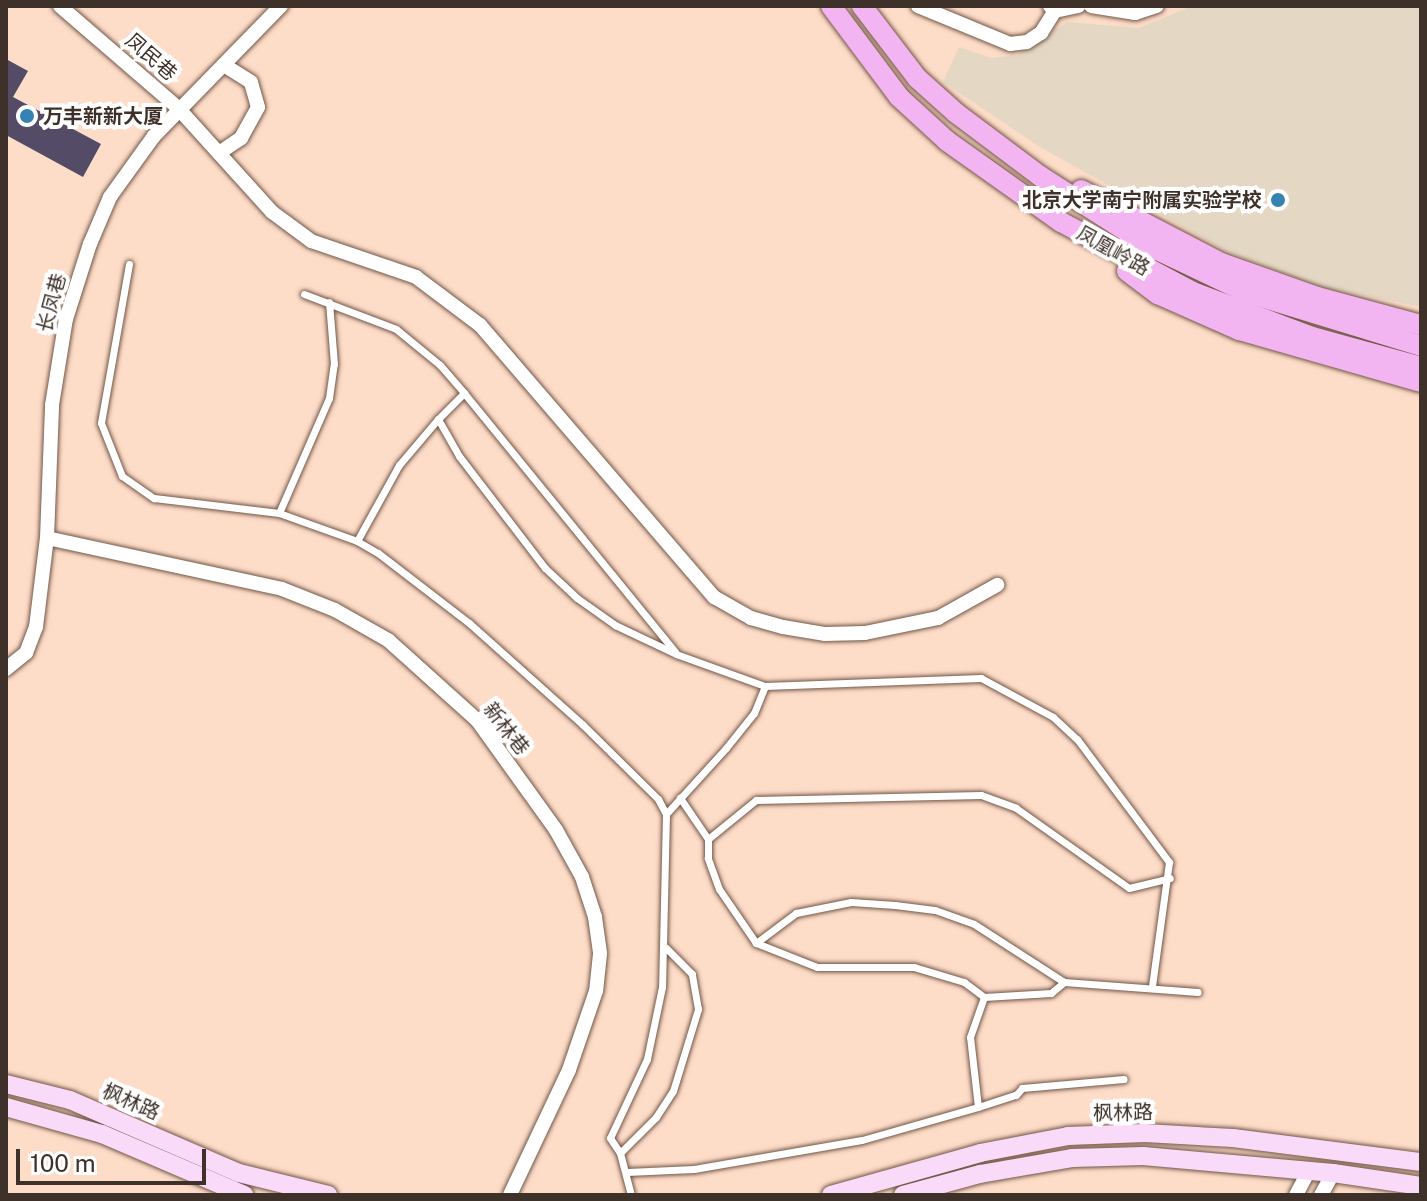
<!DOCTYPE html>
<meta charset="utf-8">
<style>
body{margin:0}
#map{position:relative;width:1427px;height:1201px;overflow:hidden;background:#fddcc8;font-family:"Public Sans","Noto Sans SC",sans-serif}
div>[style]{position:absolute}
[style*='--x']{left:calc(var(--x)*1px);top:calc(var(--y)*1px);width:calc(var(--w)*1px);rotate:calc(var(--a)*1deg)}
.education>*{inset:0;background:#e4d8c4}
.building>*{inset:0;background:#544b67}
.roads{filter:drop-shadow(0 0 2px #725646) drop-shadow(0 0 2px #725646)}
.service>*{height:7px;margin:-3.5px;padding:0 3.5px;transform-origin:3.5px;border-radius:3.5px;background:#fff}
.minor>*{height:14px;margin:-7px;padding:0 7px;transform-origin:7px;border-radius:7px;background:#fff}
.secondary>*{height:18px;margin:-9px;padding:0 9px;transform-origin:9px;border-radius:9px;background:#f9daf8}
.primary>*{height:20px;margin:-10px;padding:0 10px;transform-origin:10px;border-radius:10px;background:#f2b5f1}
.dots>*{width:22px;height:22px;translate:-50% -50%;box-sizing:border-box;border:4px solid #fff;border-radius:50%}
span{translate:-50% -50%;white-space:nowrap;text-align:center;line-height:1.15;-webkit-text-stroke:8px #fff;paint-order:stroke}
.street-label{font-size:20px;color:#3e3129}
.poi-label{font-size:20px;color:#3e3129;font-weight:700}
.left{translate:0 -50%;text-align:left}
.right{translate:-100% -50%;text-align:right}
.frame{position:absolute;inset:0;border:8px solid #3e3129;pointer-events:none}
.scale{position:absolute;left:16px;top:1149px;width:190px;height:36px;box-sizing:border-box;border:4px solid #3e3129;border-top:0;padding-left:10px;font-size:24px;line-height:28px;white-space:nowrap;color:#3e3129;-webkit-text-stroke:6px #fff;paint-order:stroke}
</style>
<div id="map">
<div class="education">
<i style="clip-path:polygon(1192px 6px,1421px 6px,1421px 307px,1322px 287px,1228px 252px,1040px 147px,943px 82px,959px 47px,991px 58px,1017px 55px,1067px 22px,1139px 28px)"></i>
</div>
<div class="building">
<i style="clip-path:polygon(6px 59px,28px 71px,13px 97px,101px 144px,83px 177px,6px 135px)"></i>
</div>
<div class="roads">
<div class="service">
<i style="--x:129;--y:264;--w:161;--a:100"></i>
<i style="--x:101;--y:423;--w:57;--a:68.4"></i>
<i style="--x:122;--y:476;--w:39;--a:35"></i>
<i style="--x:154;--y:498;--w:126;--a:6.8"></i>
<i style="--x:279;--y:513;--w:83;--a:19.7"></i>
<i style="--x:357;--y:541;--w:24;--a:30"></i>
<i style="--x:378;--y:553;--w:115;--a:37.6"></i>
<i style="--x:469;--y:623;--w:152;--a:41.8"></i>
<i style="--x:582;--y:724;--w:107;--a:44.6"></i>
<i style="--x:658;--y:799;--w:17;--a:62"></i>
<i style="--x:304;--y:294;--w:98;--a:20.8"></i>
<i style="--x:396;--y:329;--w:57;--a:39.3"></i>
<i style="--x:440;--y:365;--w:37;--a:49"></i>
<i style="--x:464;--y:393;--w:37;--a:135"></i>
<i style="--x:438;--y:419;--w:43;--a:60.4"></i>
<i style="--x:459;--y:456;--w:141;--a:52.5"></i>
<i style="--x:545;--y:568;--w:44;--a:43.2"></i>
<i style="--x:577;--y:598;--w:47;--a:35.4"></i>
<i style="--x:615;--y:625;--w:68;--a:25.4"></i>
<i style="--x:676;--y:654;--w:95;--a:19.8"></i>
<i style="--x:765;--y:686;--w:29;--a:112"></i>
<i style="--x:754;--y:713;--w:45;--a:128.7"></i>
<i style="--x:726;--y:748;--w:89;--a:132.3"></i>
<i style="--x:666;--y:814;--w:173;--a:91.3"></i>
<i style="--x:662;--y:987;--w:74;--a:101.8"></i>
<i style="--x:647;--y:1059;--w:87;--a:115.1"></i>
<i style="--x:610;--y:1138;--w:18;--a:56"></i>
<i style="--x:620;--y:1153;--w:43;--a:75.3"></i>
<i style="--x:464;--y:393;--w:334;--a:50.8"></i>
<i style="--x:279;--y:513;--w:125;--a:-66.5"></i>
<i style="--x:329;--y:398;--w:34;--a:-82"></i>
<i style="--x:334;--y:364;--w:62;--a:-94.6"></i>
<i style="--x:357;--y:541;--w:87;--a:-61.1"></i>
<i style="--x:399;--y:465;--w:60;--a:-49.7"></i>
<i style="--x:765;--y:686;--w:216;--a:-2.1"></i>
<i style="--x:981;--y:678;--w:82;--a:28.4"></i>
<i style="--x:1053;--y:717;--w:33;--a:43"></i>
<i style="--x:1077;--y:739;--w:154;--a:53.2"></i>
<i style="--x:1169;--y:862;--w:125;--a:97.8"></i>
<i style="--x:708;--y:839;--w:62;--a:-39.1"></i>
<i style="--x:756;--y:800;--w:225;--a:-1.3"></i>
<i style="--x:981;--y:795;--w:37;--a:20"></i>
<i style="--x:1016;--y:808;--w:138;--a:35.3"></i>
<i style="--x:1129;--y:888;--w:42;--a:-13.7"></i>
<i style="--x:756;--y:943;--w:50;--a:-36.9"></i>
<i style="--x:796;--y:913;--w:56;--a:-11.3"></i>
<i style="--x:851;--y:902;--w:44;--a:3.9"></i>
<i style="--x:895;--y:905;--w:40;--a:7.1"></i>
<i style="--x:935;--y:910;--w:41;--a:19.7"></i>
<i style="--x:974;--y:924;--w:107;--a:32.8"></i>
<i style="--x:1064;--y:982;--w:134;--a:4.3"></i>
<i style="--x:984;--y:997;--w:67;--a:-3.4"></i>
<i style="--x:1051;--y:993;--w:17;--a:-40"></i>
<i style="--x:978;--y:1107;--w:40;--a:-18"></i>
<i style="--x:1016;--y:1095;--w:9;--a:-49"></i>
<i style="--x:1022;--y:1088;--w:102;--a:-5"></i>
<i style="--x:620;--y:1153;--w:51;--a:-45"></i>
<i style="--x:656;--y:1117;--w:31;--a:-57"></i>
<i style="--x:673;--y:1091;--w:86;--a:-73"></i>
<i style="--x:698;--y:1009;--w:36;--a:-100"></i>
<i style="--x:692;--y:974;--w:37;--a:-135"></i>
<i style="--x:627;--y:1172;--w:67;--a:-2.6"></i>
<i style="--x:694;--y:1169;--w:170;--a:-9.8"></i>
<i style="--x:862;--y:1140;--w:121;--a:-15.9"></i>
<i style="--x:978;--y:1107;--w:70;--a:-96.5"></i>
<i style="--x:970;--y:1037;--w:42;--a:-70.7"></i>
<i style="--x:984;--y:997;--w:25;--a:-143"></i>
<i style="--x:964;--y:982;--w:52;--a:-163.3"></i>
<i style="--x:914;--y:967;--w:97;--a:180"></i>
<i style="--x:817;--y:967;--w:66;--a:-158.5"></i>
<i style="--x:756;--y:943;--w:65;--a:-124.4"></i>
<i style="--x:719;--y:889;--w:33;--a:-110"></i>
<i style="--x:708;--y:858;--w:19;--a:-90"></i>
<i style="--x:708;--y:839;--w:50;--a:-124.3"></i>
</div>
<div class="minor">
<i style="--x:60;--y:6;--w:156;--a:40.8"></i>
<i style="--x:178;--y:108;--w:140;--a:47.9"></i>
<i style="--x:272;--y:212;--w:49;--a:36.6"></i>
<i style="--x:311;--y:241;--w:111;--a:18.9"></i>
<i style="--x:416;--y:277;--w:80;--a:36.9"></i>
<i style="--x:480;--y:325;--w:359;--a:49.3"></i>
<i style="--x:714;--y:597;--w:43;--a:29.6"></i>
<i style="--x:751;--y:618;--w:33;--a:16"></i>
<i style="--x:783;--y:627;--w:43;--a:9.5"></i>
<i style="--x:825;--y:634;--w:40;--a:-1.4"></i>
<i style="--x:865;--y:633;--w:75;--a:-11.6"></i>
<i style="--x:938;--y:618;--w:68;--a:-29.2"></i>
<i style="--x:918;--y:6;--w:100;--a:22.4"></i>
<i style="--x:1010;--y:44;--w:17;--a:-7"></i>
<i style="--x:1027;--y:42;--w:17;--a:-33"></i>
<i style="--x:1041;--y:33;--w:26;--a:-58"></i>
<i style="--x:1050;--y:6;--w:7;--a:45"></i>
<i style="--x:1055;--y:11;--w:24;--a:-12"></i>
<i style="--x:1091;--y:6;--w:45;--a:9"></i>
<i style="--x:1135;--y:13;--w:23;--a:-18"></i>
<i style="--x:219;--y:153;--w:27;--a:-34"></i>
<i style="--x:241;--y:138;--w:35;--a:-61"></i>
<i style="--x:258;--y:107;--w:26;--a:-106"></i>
<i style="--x:251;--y:82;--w:32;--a:-148"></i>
<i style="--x:47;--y:538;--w:240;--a:12.2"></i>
<i style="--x:282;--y:589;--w:57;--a:21.6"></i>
<i style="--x:335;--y:610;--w:61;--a:29.5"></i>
<i style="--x:388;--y:640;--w:120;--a:42"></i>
<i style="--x:477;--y:720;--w:135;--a:54.3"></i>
<i style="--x:556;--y:830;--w:54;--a:61"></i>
<i style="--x:582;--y:877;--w:42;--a:72"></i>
<i style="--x:595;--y:917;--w:37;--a:82"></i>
<i style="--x:600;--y:954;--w:37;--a:96"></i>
<i style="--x:596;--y:991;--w:83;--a:108.9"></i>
<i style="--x:569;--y:1070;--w:138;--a:115.3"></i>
<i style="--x:6;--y:669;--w:26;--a:-39"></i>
<i style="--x:26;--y:653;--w:28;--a:-69"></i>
<i style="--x:36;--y:627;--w:90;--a:-83"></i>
<i style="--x:47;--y:538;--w:133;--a:-87.8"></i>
<i style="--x:52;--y:405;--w:87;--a:-80.8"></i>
<i style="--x:66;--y:319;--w:79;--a:-72.3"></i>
<i style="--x:90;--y:244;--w:51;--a:-66.9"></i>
<i style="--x:110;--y:197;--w:75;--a:-54.2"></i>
<i style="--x:154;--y:136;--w:182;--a:-45.7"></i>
<i style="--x:1296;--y:1195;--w:26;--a:-62"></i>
<i style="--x:1321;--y:1195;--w:25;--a:-61"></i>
</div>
<div class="secondary">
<i style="--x:6;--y:1084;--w:66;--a:14"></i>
<i style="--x:70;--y:1100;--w:184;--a:23.4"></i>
<i style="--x:239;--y:1173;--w:92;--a:13.9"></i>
<i style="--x:6;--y:1107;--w:100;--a:15.7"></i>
<i style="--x:102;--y:1134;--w:155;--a:23.2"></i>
<i style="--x:831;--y:1195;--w:155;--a:-15.7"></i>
<i style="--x:980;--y:1153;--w:90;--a:-10.9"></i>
<i style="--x:1068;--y:1136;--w:77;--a:-2.2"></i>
<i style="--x:1145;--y:1133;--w:88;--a:3.3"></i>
<i style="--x:1233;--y:1138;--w:190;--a:7.3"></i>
<i style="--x:903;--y:1195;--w:80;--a:-15.3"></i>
<i style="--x:980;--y:1174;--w:93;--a:-9.9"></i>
<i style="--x:1072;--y:1158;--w:71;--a:-1.6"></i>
<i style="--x:1143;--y:1156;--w:191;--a:5.1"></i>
<i style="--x:1333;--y:1173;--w:89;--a:8.4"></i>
</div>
<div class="primary">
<i style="--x:831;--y:6;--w:114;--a:53.2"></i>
<i style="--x:899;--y:97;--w:65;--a:42.5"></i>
<i style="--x:947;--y:141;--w:140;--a:35.4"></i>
<i style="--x:1061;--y:222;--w:149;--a:27.9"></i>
<i style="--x:1193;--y:292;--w:127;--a:20.7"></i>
<i style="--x:1312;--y:337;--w:113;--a:15.4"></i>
<i style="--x:862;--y:6;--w:91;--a:52.6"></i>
<i style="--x:917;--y:78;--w:52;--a:41.9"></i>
<i style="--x:956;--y:113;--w:105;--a:36.9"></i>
<i style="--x:1040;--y:176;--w:132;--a:32.6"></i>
<i style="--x:1151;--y:247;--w:107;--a:25.4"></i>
<i style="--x:1248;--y:293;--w:181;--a:17"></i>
<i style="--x:1081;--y:190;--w:158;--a:27.5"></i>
<i style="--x:1221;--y:263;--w:102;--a:19.5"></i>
<i style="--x:1317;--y:297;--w:108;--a:15.1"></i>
<i style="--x:1127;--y:271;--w:39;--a:37"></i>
<i style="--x:1158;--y:294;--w:89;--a:24"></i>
<i style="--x:1239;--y:330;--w:189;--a:15.9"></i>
</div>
</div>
<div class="dots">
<i style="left:27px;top:116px;background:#3682b5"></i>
<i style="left:1278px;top:200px;background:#3682b5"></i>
</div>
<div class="street-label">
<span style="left:151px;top:57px;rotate:41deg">凤民巷</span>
<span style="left:1113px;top:251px;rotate:29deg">凤凰岭路</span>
<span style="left:52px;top:303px;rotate:-75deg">长凤巷</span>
<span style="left:506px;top:729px;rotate:52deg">新林巷</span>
<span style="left:131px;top:1102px;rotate:24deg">枫林路</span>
<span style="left:1123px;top:1113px;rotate:-1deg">枫林路</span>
</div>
<div class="poi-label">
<span class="left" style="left:43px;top:116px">万丰新新大厦</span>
<span class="right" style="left:1262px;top:200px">北京大学南宁附属实验学校</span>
</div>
<div class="frame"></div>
<div class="scale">100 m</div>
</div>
